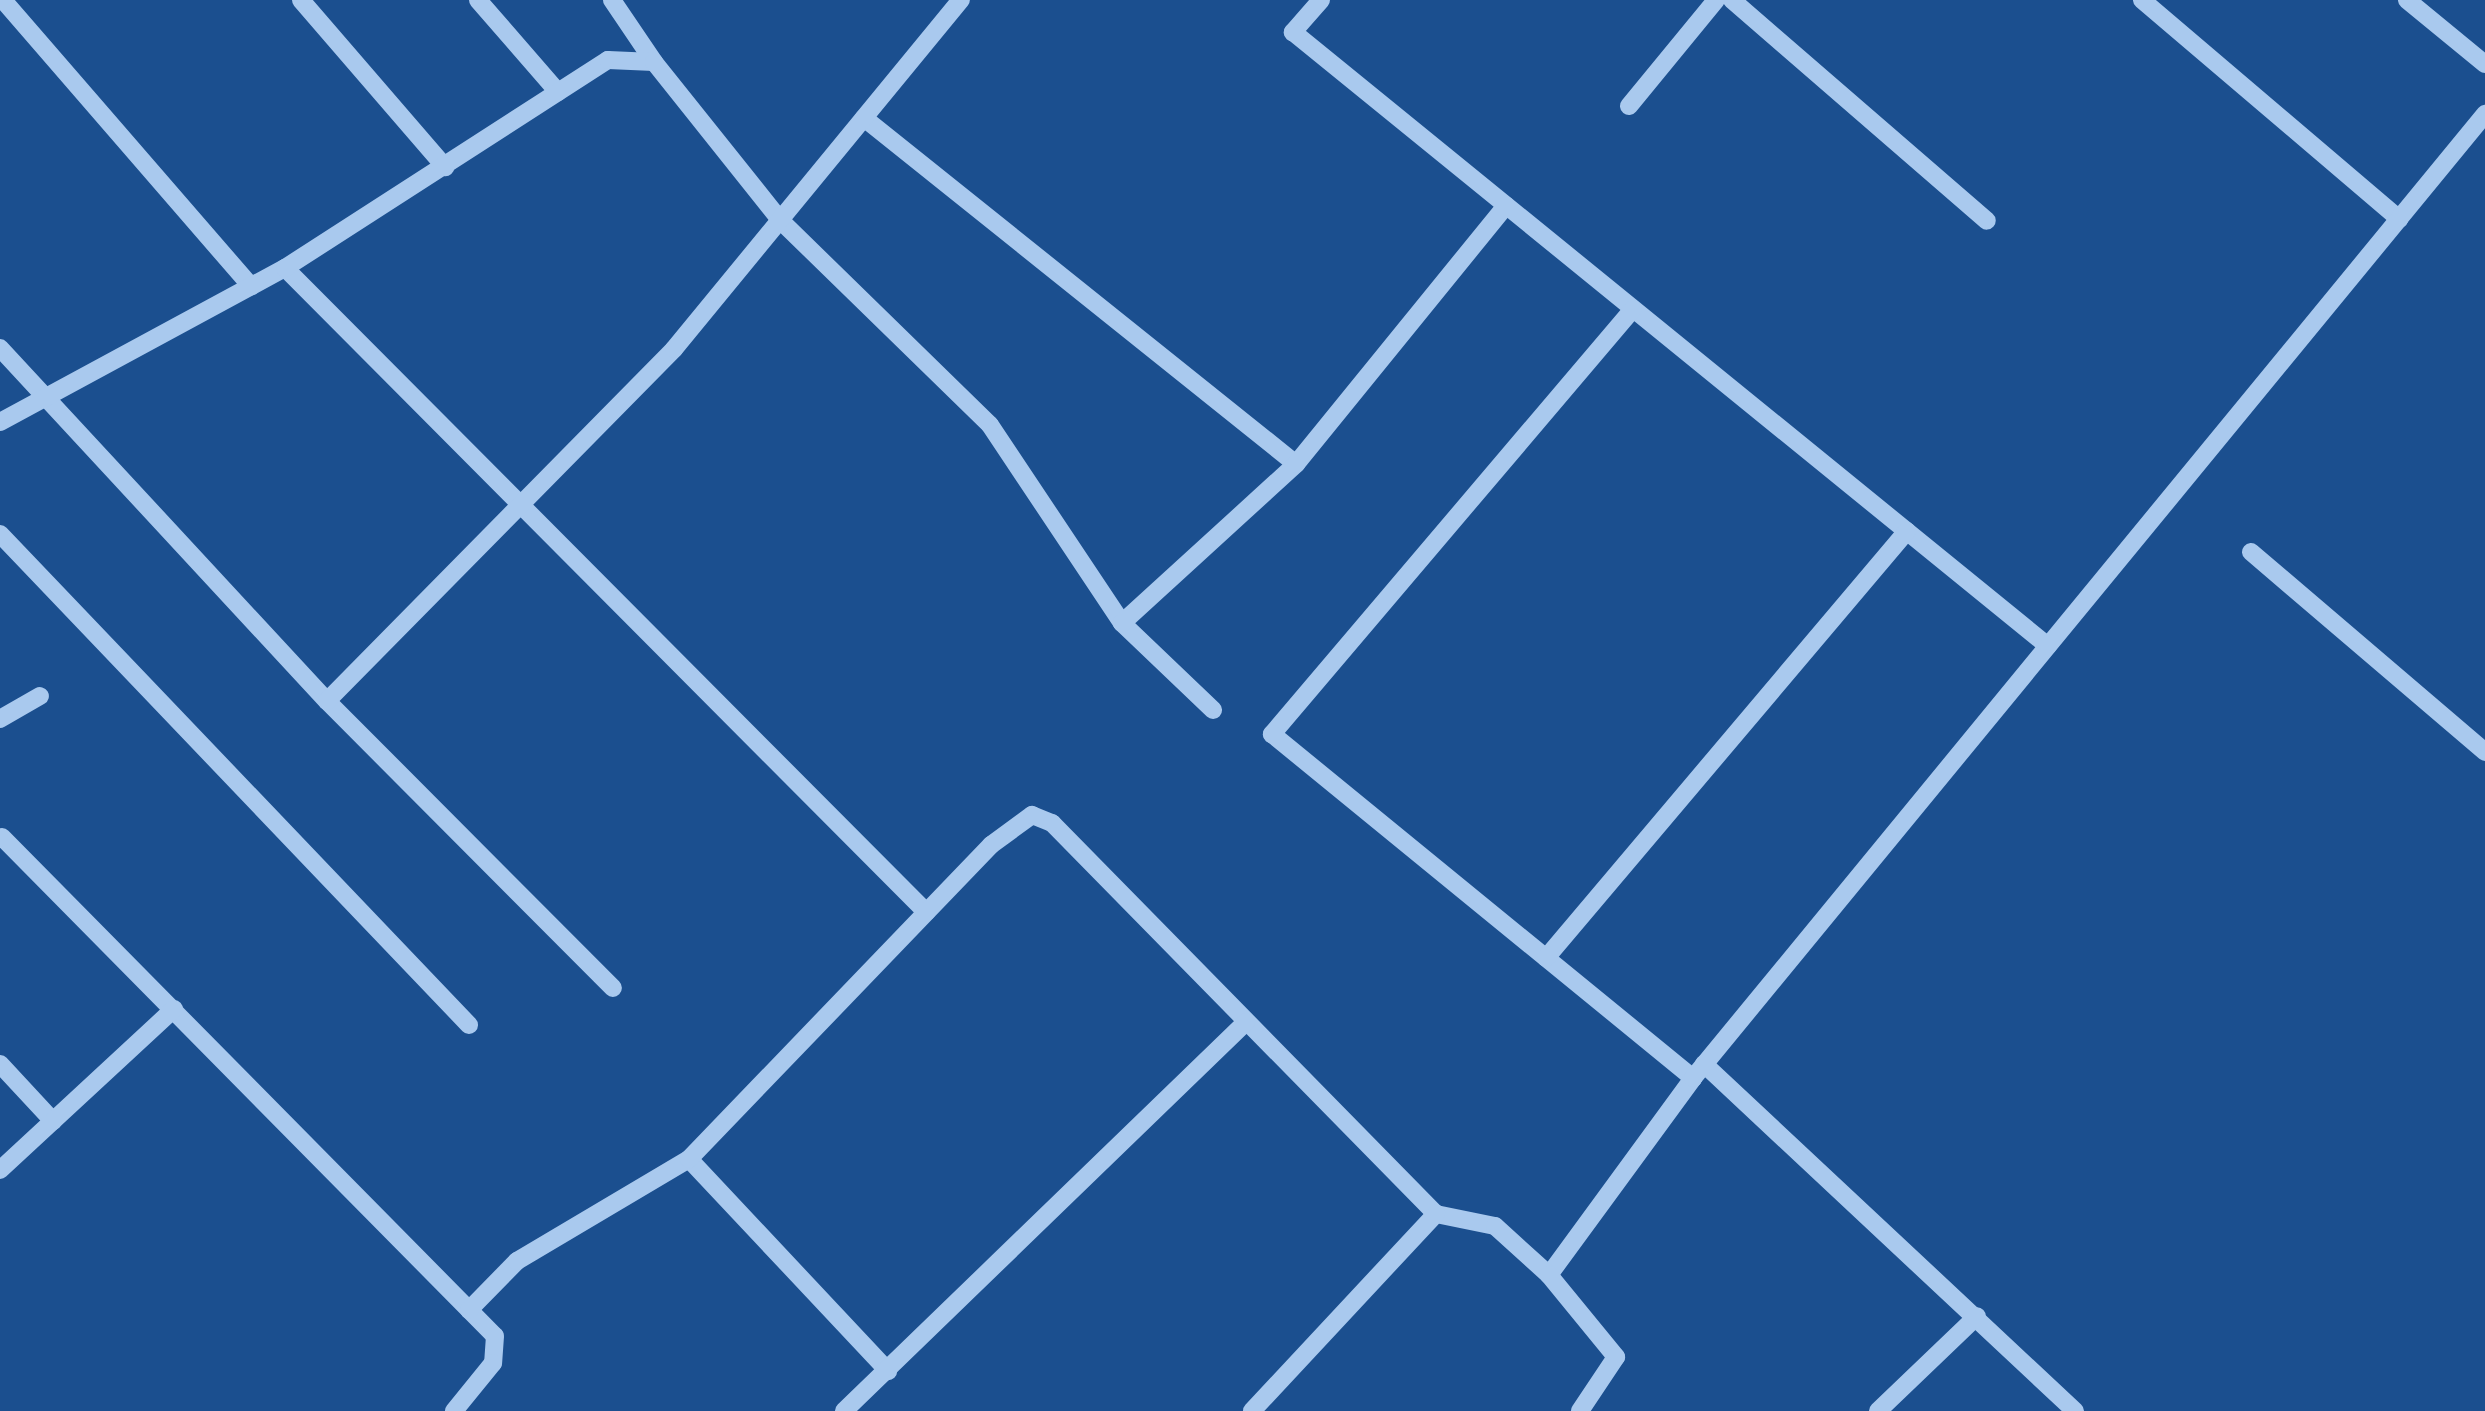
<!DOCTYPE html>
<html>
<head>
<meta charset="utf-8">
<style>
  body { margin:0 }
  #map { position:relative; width:2485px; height:1411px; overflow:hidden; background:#1b4f8f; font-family:Ubuntu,sans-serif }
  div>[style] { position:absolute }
  .minor>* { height:18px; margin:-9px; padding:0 9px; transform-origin:9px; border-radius:9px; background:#a9c9ee }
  span { translate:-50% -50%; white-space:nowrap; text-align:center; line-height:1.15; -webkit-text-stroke:8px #1b4f8f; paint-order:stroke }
</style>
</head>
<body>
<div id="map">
  <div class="minor">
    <div style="left:3px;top:0;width:379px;rotate:49.1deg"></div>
    <div style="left:301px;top:0;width:221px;rotate:49.2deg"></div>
    <div style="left:478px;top:0;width:122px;rotate:49deg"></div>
    <div style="left:612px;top:0;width:75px;rotate:55.9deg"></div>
    <div style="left:1321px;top:0;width:43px;rotate:131.2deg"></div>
    <div style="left:1293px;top:32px;width:973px;rotate:39.12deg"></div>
    <div style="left:1732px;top:0;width:337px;rotate:40.9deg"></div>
    <div style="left:2142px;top:0;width:338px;rotate:40.4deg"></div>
    <div style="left:2407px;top:0;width:101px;rotate:39.4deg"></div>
    <div style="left:1629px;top:106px;width:137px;rotate:-50.6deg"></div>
    <div style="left:864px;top:118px;width:553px;rotate:38.69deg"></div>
    <div style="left:285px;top:268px;width:909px;rotate:45.13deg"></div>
    <div style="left:1633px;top:309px;width:558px;rotate:130.34deg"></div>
    <div style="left:1272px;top:734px;width:544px;rotate:39.25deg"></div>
    <div style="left:0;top:348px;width:481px;rotate:47.2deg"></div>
    <div style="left:327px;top:701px;width:405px;rotate:45.1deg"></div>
    <div style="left:0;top:422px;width:324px;rotate:-28.4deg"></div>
    <div style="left:285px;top:268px;width:384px;rotate:-32.8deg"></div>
    <div style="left:608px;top:60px;width:46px;rotate:2.5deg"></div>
    <div style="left:654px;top:62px;width:202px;rotate:51.4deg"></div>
    <div style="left:780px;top:220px;width:293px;rotate:44.3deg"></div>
    <div style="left:990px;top:425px;width:238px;rotate:56.3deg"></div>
    <div style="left:1122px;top:623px;width:126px;rotate:43.7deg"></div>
    <div style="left:0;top:534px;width:679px;rotate:46.31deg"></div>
    <div style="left:2251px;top:552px;width:308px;rotate:40.5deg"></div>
    <div style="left:1122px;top:623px;width:236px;rotate:-42.4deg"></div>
    <div style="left:1296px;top:464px;width:333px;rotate:-50.9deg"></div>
    <div style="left:327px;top:701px;width:494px;rotate:-45.4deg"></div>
    <div style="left:674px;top:349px;width:452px;rotate:-50.6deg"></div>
    <div style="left:0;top:719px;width:46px;rotate:-29.9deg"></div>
    <div style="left:2px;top:837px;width:701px;rotate:45.35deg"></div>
    <div style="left:495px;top:1336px;width:27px;rotate:94deg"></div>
    <div style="left:493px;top:1363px;width:62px;rotate:129.1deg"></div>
    <div style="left:1546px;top:958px;width:559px;rotate:-49.79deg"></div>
    <div style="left:0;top:1064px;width:78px;rotate:47.1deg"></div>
    <div style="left:1704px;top:1064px;width:508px;rotate:43.09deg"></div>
    <div style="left:689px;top:1159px;width:291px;rotate:46.8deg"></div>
    <div style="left:0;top:1170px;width:237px;rotate:-42.8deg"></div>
    <div style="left:1549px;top:1275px;width:244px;rotate:-53.8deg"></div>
    <div style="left:1693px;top:1078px;width:1248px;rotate:-50.59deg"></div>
    <div style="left:469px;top:1310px;width:69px;rotate:-45.6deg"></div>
    <div style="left:517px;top:1261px;width:200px;rotate:-30.7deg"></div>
    <div style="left:689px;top:1159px;width:436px;rotate:-46.1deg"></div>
    <div style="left:991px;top:845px;width:51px;rotate:-36.2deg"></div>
    <div style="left:1032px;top:815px;width:22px;rotate:22deg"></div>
    <div style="left:1052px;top:823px;width:548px;rotate:45.52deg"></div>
    <div style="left:1436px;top:1214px;width:60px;rotate:11.5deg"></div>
    <div style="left:1495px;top:1226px;width:73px;rotate:42.2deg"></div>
    <div style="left:1549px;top:1275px;width:106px;rotate:50.7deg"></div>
    <div style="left:1616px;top:1357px;width:65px;rotate:123.7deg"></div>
    <div style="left:844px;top:1411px;width:559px;rotate:-44.06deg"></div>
    <div style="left:1252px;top:1411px;width:270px;rotate:-47deg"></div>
    <div style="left:1878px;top:1411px;width:137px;rotate:-43.8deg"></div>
  </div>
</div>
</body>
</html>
